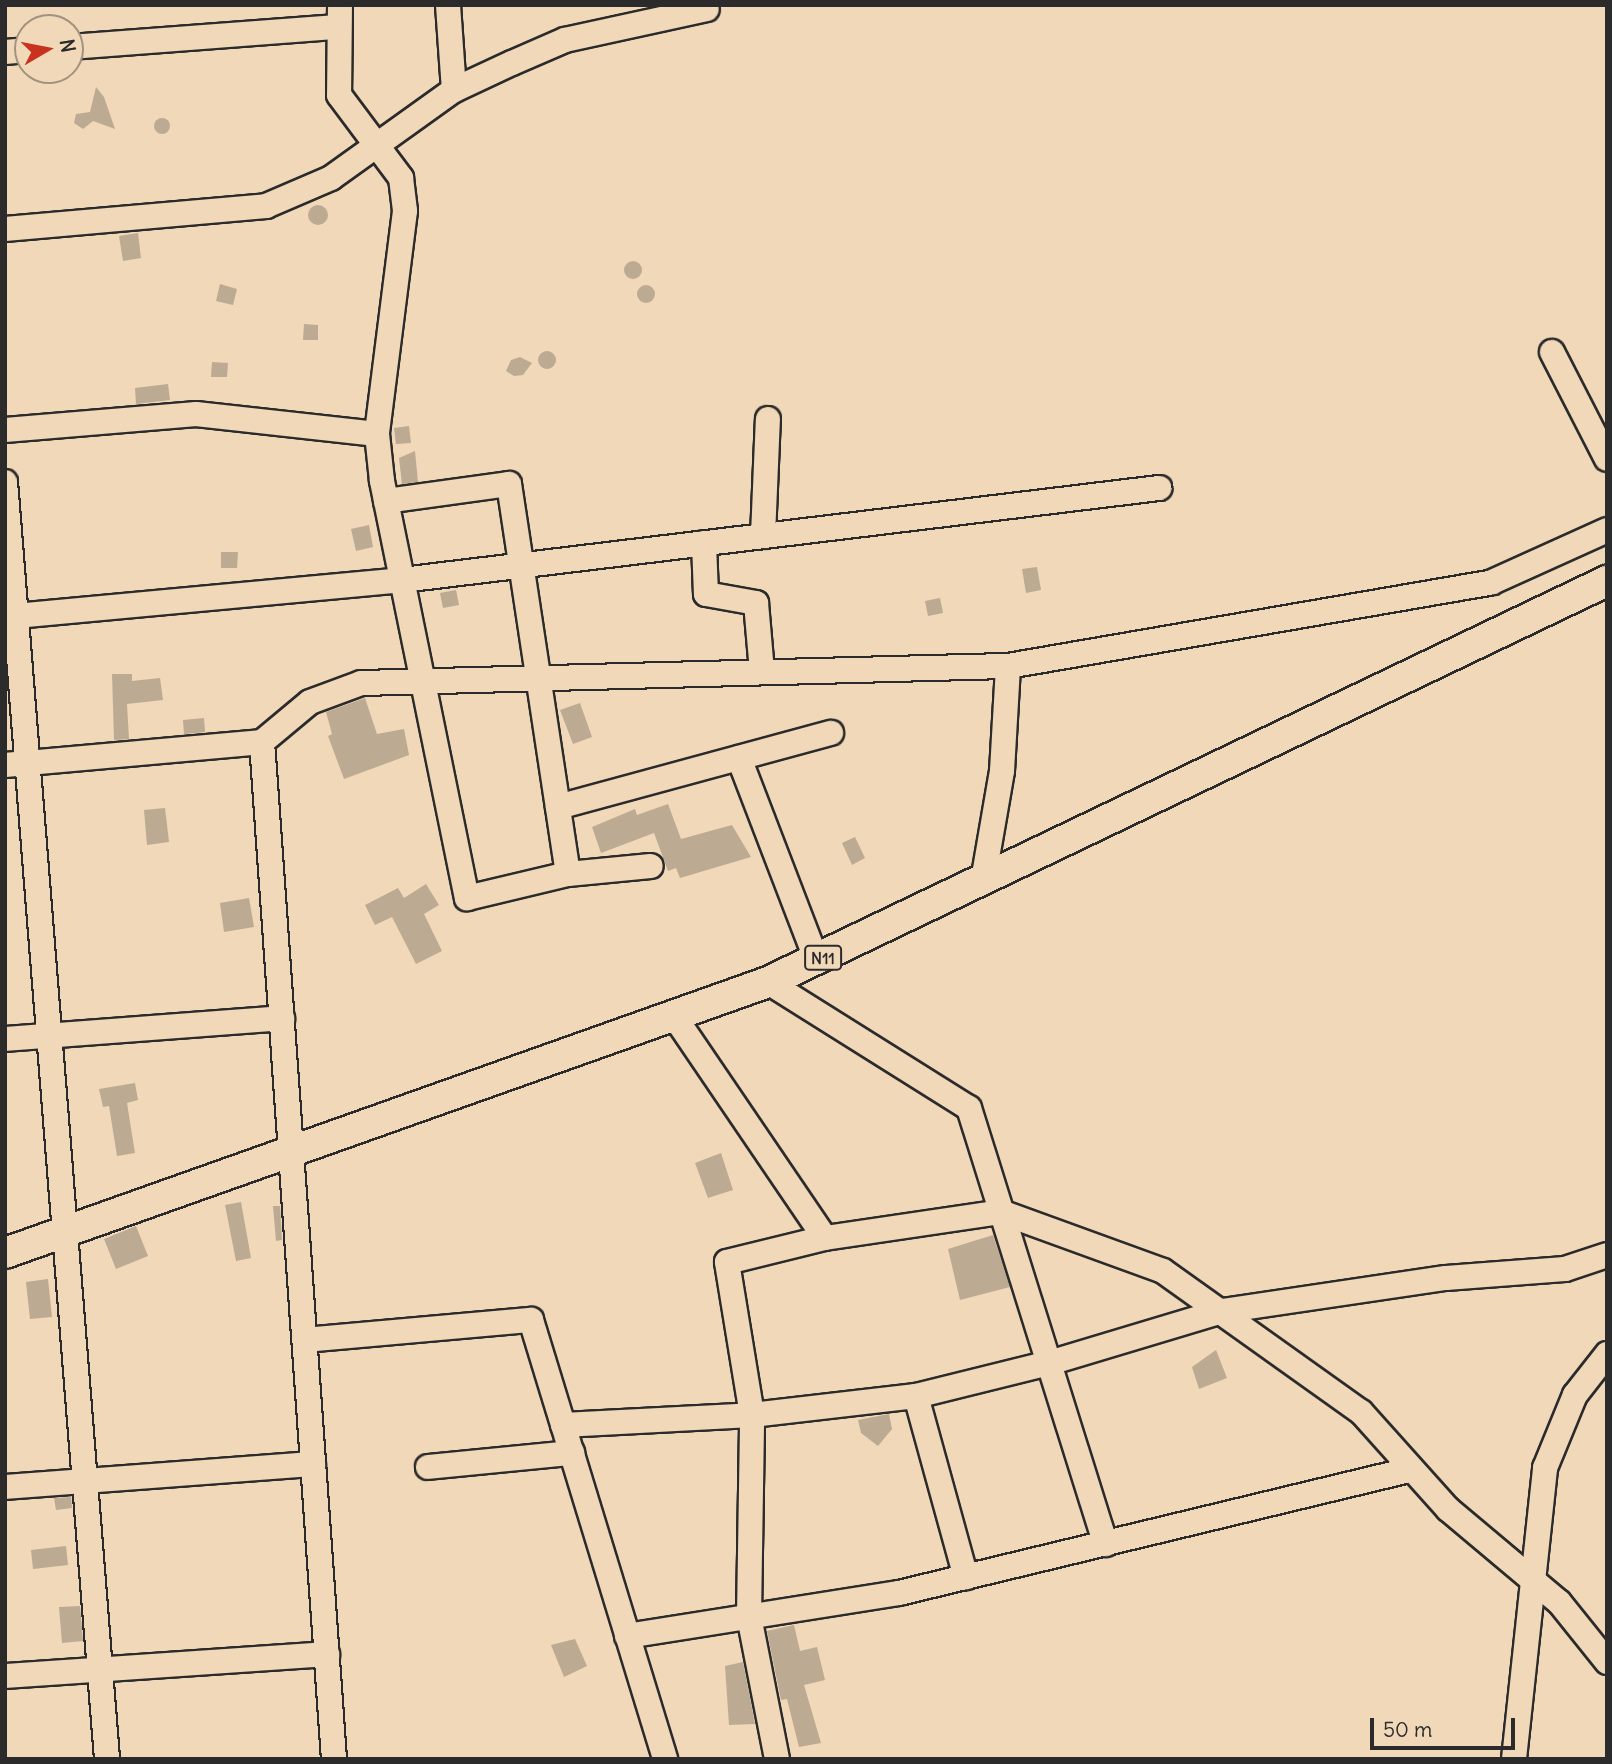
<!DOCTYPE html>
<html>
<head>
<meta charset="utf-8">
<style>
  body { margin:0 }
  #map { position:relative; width:1612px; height:1764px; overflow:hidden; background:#f0d8b8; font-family:Delius,sans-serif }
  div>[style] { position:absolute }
  .building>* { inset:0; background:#bdaa93 }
  .round { border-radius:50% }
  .roads { filter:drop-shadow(2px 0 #2b2b2b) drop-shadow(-2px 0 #2b2b2b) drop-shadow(0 2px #2b2b2b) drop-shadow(0 -2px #2b2b2b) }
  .minor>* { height:24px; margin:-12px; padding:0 12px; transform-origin:12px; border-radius:12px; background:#f0d8b8 }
  .major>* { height:30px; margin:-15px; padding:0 15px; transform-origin:15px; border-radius:15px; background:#f0d8b8 }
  span { translate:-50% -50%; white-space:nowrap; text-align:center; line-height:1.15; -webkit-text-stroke:6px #f0d8b8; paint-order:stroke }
  .shield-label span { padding:2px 5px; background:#f0d8b8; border:2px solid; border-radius:5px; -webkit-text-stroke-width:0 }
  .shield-label { font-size:16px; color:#2b2b2b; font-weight:700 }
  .frame { position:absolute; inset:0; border:7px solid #2b2b2b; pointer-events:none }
  .north { position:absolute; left:14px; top:14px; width:70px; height:70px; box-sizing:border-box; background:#f0d8b8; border:2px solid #a19380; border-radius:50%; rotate:80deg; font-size:19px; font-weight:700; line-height:28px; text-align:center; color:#2b2b2b }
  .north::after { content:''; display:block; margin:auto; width:24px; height:32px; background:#c8321e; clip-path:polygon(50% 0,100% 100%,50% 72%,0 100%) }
  .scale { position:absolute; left:1370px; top:1718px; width:145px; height:32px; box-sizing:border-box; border:4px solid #2b2b2b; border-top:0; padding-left:9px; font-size:21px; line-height:24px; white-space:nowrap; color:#2b2b2b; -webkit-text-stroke:5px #f0d8b8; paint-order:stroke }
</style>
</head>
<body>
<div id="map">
  <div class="building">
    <div style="clip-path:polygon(96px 87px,104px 97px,115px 129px,93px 121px,83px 129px,74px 123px,76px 114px,90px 112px)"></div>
    <div class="round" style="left:154px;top:118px;width:16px;height:16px"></div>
    <div class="round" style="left:308px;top:205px;width:20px;height:20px"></div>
    <div style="clip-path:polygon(138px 233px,141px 258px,123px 261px,119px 236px)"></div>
    <div class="round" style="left:624px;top:261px;width:18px;height:18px"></div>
    <div style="clip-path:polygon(220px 284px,237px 289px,233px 305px,216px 301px)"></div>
    <div class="round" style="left:637px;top:285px;width:18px;height:18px"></div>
    <div style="clip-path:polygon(304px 324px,318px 325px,318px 340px,303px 340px)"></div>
    <div class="round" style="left:538px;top:351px;width:18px;height:18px"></div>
    <div style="clip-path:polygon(520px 357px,532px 363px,523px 375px,514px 376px,506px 371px,511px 360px)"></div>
    <div style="clip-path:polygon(212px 362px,228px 363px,227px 377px,211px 377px)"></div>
    <div style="clip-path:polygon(168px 384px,170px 400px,136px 404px,135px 388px)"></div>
    <div style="clip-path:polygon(409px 426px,411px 443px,396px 444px,394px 428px)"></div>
    <div style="clip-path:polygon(415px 451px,418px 482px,402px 484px,399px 458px)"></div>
    <div style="clip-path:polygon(369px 525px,373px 547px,356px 551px,351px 529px)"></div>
    <div style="clip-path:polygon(221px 552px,238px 552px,237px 568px,221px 568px)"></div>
    <div style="clip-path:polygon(1037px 567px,1041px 590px,1026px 593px,1022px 569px)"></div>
    <div style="clip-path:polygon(456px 590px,459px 605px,443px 608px,440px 593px)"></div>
    <div style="clip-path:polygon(940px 598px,943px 613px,928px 616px,925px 601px)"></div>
    <div style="clip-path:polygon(112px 674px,132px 674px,132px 681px,160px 678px,163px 700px,127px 704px,129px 739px,114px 740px)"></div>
    <div style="clip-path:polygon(365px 698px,377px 734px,404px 729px,409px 755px,344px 779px,328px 736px,332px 734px,326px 712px)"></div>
    <div style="clip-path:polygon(580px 703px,592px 737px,573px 744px,560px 710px)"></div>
    <div style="clip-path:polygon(204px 718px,205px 732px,184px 734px,183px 720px)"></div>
    <div style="clip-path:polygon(668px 804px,681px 839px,732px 825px,751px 857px,680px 878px,676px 868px,668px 871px,654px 833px,601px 853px,592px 827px,635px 809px,637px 815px)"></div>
    <div style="clip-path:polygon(165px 808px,169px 842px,147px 845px,144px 810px)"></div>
    <div style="clip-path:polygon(855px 837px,865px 858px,852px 865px,842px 843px)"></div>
    <div style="clip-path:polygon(426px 884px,439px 905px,424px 914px,442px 951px,416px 964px,392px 917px,375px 925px,365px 905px,398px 888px,404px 898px)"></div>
    <div style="clip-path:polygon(249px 898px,254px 927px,224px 932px,220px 903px)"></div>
    <div style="clip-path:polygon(135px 1083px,138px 1100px,127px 1103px,135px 1153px,117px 1156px,109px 1106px,103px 1107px,99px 1089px)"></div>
    <div style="clip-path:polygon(721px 1153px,733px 1190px,708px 1198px,695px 1163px)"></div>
    <div style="clip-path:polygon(241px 1202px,251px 1258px,236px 1261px,225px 1205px)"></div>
    <div style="clip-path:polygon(273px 1206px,280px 1206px,282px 1240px,276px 1241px)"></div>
    <div style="clip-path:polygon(136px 1226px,148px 1256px,116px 1269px,104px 1239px)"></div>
    <div style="clip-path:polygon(993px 1235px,1010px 1287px,960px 1300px,948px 1249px)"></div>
    <div style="clip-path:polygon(48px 1279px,52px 1317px,30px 1319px,26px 1282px)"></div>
    <div style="clip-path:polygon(1216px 1350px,1227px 1378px,1199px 1389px,1192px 1367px)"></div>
    <div style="clip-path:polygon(889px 1414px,892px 1429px,878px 1446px,861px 1433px,858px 1420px)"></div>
    <div style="clip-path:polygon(71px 1497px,72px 1508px,56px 1510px,54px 1498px)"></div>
    <div style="clip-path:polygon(66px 1546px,68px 1565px,33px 1569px,31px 1550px)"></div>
    <div style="clip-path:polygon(80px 1606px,83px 1641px,62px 1643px,59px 1607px)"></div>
    <div style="clip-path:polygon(794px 1625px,800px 1651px,817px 1647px,825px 1680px,804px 1685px,821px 1743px,799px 1747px,787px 1699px,781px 1700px,767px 1631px)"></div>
    <div style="clip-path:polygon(575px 1639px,587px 1666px,564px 1677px,551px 1645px)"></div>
    <div style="clip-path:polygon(743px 1662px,755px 1724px,729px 1725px,725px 1666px)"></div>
  </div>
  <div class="roads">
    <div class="minor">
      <div style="left:340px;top:5px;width:90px;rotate:90.6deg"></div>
      <div style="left:339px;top:95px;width:104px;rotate:53.2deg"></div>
      <div style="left:401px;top:178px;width:33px;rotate:83deg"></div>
      <div style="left:405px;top:211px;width:225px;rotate:97.2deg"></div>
      <div style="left:377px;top:434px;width:47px;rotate:83.9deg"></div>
      <div style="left:382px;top:481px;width:426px;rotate:78.5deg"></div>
      <div style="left:467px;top:898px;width:104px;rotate:-13.4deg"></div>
      <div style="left:568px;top:874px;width:83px;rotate:-5.5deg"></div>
      <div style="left:448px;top:5px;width:85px;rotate:86deg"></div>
      <div style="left:70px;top:47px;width:268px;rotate:-4.3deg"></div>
      <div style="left:5px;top:52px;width:23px;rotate:-5deg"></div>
      <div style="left:5px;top:229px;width:262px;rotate:-5deg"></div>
      <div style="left:266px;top:206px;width:71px;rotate:-23.3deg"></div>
      <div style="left:331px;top:178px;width:151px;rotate:-35.6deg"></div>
      <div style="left:454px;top:90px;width:64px;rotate:-25deg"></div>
      <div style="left:512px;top:63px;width:58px;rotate:-23.5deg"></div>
      <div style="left:565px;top:40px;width:145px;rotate:-12.3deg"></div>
      <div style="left:1552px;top:352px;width:120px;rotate:62.8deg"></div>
      <div style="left:5px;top:430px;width:192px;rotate:-4.8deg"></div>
      <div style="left:196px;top:414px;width:182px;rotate:6.3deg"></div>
      <div style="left:5px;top:482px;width:1281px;rotate:85.43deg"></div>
      <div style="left:386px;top:501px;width:124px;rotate:-7.9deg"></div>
      <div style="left:509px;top:484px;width:394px;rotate:81.4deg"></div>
      <div style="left:763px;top:536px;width:117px;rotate:-87.6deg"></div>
      <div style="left:704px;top:543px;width:51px;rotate:87.8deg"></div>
      <div style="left:706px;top:594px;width:51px;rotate:10.2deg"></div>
      <div style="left:756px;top:603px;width:68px;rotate:85deg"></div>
      <div style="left:5px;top:617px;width:399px;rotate:-5.3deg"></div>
      <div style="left:402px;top:580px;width:763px;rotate:-6.93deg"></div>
      <div style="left:262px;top:742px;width:1020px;rotate:85.95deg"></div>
      <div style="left:739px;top:758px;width:217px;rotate:69deg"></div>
      <div style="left:5px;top:765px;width:258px;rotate:-5.1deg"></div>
      <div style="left:262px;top:742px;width:62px;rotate:-39.8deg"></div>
      <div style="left:310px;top:702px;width:54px;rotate:-20.4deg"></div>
      <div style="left:361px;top:683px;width:647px;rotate:-1.51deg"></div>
      <div style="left:1008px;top:666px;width:491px;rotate:-9.8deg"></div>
      <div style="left:1492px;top:582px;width:126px;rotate:-24.3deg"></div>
      <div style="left:558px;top:807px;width:283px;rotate:-15.2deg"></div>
      <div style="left:983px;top:881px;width:112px;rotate:-80.2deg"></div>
      <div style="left:1002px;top:771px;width:105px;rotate:-86.7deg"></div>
      <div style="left:768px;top:982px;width:237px;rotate:32.1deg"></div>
      <div style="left:969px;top:1108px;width:457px;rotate:72.6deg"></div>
      <div style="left:674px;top:1016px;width:268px;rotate:55.8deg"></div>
      <div style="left:5px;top:1039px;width:278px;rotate:-4.3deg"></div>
      <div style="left:305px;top:1340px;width:227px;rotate:-5.1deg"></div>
      <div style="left:531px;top:1320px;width:459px;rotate:73deg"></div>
      <div style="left:916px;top:1396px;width:188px;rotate:74.6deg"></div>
      <div style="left:563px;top:1425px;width:189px;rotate:-3deg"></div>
      <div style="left:752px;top:1415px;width:165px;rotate:-6.6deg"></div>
      <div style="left:916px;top:1396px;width:137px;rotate:-13.9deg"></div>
      <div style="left:1049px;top:1363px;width:181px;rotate:-16.7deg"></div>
      <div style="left:1222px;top:1311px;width:226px;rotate:-8.4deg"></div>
      <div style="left:1446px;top:1278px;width:119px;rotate:-4.3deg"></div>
      <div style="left:1565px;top:1269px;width:44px;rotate:-18.4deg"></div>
      <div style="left:428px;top:1467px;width:145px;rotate:-5.6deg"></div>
      <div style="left:5px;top:1487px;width:309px;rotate:-4.3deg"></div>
      <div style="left:627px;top:1636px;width:275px;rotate:-9deg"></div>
      <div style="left:899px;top:1593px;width:525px;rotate:-13.56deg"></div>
      <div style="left:5px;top:1676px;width:323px;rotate:-3.9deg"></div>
      <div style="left:777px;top:1759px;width:146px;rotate:-101.1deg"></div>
      <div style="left:749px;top:1616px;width:201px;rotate:-89.1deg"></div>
      <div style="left:752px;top:1415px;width:155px;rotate:-99.3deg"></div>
      <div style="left:727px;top:1262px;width:101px;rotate:-13.8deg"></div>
      <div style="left:825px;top:1238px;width:178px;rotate:-8.4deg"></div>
      <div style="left:1001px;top:1212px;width:172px;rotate:20deg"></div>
      <div style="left:1163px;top:1271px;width:243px;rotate:35.5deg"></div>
      <div style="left:1361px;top:1412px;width:130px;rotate:48.1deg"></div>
      <div style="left:1448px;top:1509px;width:145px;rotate:40deg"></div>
      <div style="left:1559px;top:1602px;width:77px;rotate:51.3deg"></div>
      <div style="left:1514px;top:1759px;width:293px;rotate:-83.9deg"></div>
      <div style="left:1545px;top:1468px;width:79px;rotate:-67.7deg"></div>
      <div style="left:1575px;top:1395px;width:52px;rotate:-52deg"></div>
    </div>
    <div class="major">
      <div style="left:5px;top:1253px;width:810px;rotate:-19.55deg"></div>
      <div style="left:768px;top:982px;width:930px;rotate:-25.55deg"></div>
    </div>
  </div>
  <div class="shield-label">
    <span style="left:823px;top:958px">N11</span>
  </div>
  <div class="frame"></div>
  <div class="north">N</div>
  <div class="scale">50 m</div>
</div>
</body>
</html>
